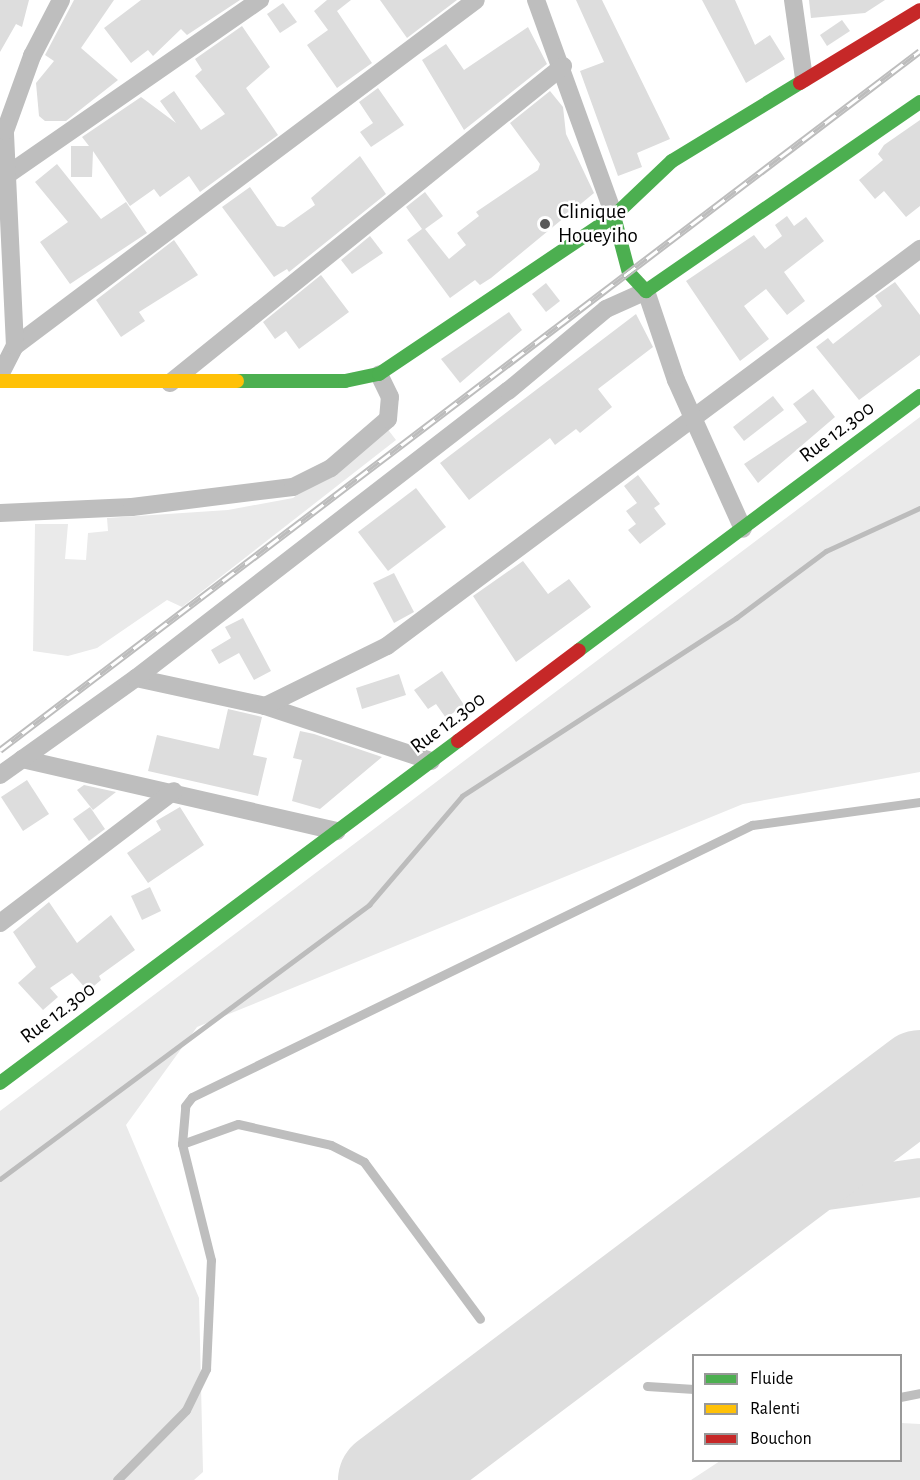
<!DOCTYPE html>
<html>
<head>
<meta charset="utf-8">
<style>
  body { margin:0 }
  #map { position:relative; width:920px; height:1480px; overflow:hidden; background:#fff; font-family:"Alegreya Sans",sans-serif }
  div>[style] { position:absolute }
  .green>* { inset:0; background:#eaeaea }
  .stream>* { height:4.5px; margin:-2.25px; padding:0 2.25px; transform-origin:2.25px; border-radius:2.25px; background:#bcbcbc }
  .taxiway>* { height:39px; margin:-19.5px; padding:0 19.5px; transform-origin:19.5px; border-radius:19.5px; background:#dedede }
  .runway>* { height:99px; margin:-49.5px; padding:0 49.5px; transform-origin:49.5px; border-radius:49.5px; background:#dedede }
  .building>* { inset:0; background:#ddd }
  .lane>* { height:9px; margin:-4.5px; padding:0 4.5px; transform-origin:4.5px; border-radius:4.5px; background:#bebebe }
  .street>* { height:18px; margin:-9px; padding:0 9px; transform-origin:9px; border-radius:9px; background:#bebebe }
  .fast>* { height:14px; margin:-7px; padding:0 7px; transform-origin:7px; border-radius:7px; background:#4caf50 }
  .slow>* { height:14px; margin:-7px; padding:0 7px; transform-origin:7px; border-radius:7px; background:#ffc107 }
  .jam>* { height:14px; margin:-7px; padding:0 7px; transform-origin:7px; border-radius:7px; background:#c62828 }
  .rail>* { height:7px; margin-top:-3.5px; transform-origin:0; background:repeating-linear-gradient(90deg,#fff 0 14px,#bdbdbd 0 28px); box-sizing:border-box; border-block:2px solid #bdbdbd }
  .dots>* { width:16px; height:16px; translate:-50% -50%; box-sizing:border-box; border:3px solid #fff; border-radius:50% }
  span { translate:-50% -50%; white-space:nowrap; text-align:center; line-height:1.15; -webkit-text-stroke:5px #fff; paint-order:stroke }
  .poi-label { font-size:21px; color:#000 }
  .left { translate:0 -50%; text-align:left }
  .street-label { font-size:21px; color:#000 }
  .legend { position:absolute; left:692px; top:1354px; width:210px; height:108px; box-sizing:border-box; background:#fff; border:2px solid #999; margin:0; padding:8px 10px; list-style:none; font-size:18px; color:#000 }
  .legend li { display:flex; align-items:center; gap:12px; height:30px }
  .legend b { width:30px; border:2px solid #999 }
</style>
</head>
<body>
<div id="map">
  <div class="green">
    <div style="clip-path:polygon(920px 417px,920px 772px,743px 804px,197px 1027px,126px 1125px,199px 1298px,203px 1472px,194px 1480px,0 1480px,0 1111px)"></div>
    <div style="clip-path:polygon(386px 427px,396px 440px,182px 607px,167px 600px,97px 648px,68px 656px,33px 651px,35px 524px,68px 524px,65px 559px,86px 560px,88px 533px,108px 531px,107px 518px,228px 510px,293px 498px)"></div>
    <div style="clip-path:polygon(901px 1423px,920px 1424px,920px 1480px,691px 1480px,720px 1461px,900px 1460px)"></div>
  </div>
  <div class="stream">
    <div style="left:0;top:1179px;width:460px;rotate:-36.6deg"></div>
    <div style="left:369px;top:905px;width:143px;rotate:-49.5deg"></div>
    <div style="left:462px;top:796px;width:327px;rotate:-33deg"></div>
    <div style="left:736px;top:618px;width:112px;rotate:-36.7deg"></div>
    <div style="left:826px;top:551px;width:103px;rotate:-24.6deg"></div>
  </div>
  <div class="taxiway">
    <div style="left:908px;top:1088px;width:22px;rotate:-56deg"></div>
    <div style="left:748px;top:1208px;width:45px;rotate:-16.8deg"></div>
    <div style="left:791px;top:1195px;width:130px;rotate:-7.9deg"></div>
  </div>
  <div class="runway">
    <div style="left:387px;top:1480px;width:667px;rotate:-36.96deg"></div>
  </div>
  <div class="building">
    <div style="clip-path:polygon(0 0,29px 0,22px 27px,16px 24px,0 52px)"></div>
    <div style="clip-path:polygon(74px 0,114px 0,81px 48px,118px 80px,66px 121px,45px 121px,39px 116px,36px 83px,54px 61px,45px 55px)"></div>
    <div style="clip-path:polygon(141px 0,240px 0,187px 35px,181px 29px,153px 56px,148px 50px,131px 63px,104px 28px)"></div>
    <div style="clip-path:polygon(327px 0,351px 0,337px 11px,372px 63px,337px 88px,307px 45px,328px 30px,314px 11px)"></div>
    <div style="clip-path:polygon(380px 0,457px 0,407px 38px)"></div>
    <div style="clip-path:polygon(576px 0,602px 0,670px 139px,637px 153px,642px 167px,618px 176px,580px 71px,604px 62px)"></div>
    <div style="clip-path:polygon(702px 0,735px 0,755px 45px,770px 35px,785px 59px,746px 83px)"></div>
    <div style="clip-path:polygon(809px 0,885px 0,865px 13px,811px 18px)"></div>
    <div style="clip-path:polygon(283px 3px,297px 22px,280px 33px,267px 14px)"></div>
    <div style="clip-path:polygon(842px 20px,850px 31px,827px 46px,820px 35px)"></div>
    <div style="clip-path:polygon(242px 26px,270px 67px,246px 88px,278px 135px,200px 192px,189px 176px,160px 197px,154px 189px,130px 206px,93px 151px,92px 177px,71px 177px,71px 146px,89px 146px,82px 137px,141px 97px,176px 123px,160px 101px,174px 91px,201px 130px,225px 114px,195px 76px,202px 70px,195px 59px)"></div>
    <div style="clip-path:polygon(528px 27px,547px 64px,464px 130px,422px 60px,446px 44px,464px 70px)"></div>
    <div style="clip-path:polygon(378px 88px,404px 125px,371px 147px,360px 132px,373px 123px,359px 102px)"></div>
    <div style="clip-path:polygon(550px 91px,563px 107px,566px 134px,594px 193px,491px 278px,480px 285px,475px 280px,450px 298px,407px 240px,422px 229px,406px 207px,425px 192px,443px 216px,425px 229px,449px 259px,466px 245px,457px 233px,479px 216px,476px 212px,538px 170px,540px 164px,510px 123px)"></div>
    <div style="clip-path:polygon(920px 120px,920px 206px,906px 217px,884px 191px,875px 199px,859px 180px,883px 160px,878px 154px,884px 145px)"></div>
    <div style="clip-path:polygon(360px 156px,386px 194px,289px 272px,287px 269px,274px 277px,222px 207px,250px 187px,277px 226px,284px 227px,315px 205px,311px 198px)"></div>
    <div style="clip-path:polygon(57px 164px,101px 219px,126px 202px,147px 233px,70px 284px,40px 242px,68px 222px,35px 182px)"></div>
    <div style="clip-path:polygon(787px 216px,794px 226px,806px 217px,824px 241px,784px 272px,805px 301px,787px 315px,766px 289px,744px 306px,769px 339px,740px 361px,686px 281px,754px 235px,765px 249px,782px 236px,775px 225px)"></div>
    <div style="clip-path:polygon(370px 236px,383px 253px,352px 274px,341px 260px)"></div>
    <div style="clip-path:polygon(174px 240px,198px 275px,139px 312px,145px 321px,121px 337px,96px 300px)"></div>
    <div style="clip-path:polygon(321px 275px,349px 312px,299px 349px,286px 331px,275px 339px,263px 322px)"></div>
    <div style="clip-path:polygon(895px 282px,920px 315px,920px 355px,859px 400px,816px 347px,828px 338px,833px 344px,882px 306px,875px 296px)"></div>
    <div style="clip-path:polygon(546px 283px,560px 301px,546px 312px,532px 294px)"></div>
    <div style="clip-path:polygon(509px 312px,522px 330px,460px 383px,441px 359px)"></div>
    <div style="clip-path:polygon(636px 314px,653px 347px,598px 389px,612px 407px,580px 433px,576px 429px,555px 445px,550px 438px,469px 500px,440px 463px)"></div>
    <div style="clip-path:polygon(813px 389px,835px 417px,758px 483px,744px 464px,807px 422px,793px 404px)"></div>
    <div style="clip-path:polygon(773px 396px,784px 410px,744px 441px,733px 427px)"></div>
    <div style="clip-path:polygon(638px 475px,660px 504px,654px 508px,666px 524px,640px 544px,628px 530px,636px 524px,626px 511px,637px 503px,624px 486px)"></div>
    <div style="clip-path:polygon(416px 488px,446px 527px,388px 571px,358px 532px)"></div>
    <div style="clip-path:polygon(523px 561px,548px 594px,569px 579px,591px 607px,516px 662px,473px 596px)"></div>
    <div style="clip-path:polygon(394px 573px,414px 612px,394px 623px,373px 583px)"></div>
    <div style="clip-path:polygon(243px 618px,271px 671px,254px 680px,239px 653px,219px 664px,211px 650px,231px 638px,225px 627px)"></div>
    <div style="clip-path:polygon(442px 671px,464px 705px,446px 718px,436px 704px,428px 709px,414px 690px)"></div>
    <div style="clip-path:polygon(399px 674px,406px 695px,362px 709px,356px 688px)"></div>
    <div style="clip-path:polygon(228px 709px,262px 717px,253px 755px,267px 758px,258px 796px,148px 771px,157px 735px,219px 749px)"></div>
    <div style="clip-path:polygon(300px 731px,314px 734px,382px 757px,320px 809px,292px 801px,302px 760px,293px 758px)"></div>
    <div style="clip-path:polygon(27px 780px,49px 814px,23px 831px,1px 797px)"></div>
    <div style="clip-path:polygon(84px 785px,116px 792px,93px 810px,77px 790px)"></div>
    <div style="clip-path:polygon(90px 807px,105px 829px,89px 841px,73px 819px)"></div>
    <div style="clip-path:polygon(180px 807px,204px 845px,148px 883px,127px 853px,161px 830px,156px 821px)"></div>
    <div style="clip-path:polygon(150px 887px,161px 911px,142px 920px,131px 896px)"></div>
    <div style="clip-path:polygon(49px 902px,77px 943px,111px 915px,135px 950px,99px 976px,101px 980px,88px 991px,72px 973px,50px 988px,58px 997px,43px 1010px,18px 983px,36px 967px,13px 932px)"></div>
  </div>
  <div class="lane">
    <div style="left:182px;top:1144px;width:59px;rotate:-19.7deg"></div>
    <div style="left:238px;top:1124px;width:95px;rotate:12.7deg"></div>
    <div style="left:331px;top:1145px;width:37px;rotate:27deg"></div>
    <div style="left:364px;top:1162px;width:195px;rotate:53.5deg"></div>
    <div style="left:647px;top:1386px;width:47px;rotate:3.7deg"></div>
    <div style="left:900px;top:1397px;width:20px;rotate:-11deg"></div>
    <div style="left:117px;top:1480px;width:98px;rotate:-45.4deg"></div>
    <div style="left:186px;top:1410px;width:46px;rotate:-64deg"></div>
    <div style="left:206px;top:1369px;width:109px;rotate:-87.4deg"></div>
    <div style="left:211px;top:1260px;width:120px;rotate:-104deg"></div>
    <div style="left:182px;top:1144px;width:38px;rotate:-85deg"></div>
    <div style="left:185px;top:1106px;width:11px;rotate:-52deg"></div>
    <div style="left:192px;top:1097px;width:623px;rotate:-25.91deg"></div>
    <div style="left:752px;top:825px;width:170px;rotate:-7.8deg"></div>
  </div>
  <div class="street">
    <div style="left:536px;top:0;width:230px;rotate:70.1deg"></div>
    <div style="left:793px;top:0;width:79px;rotate:82deg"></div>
    <div style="left:7px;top:175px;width:308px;rotate:-34.7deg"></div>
    <div style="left:15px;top:346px;width:576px;rotate:-36.89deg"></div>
    <div style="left:0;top:375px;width:33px;rotate:-63deg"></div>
    <div style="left:15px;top:346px;width:215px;rotate:-92.7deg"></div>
    <div style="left:5px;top:131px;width:80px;rotate:-70.2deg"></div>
    <div style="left:32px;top:56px;width:63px;rotate:-62.6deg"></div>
    <div style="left:170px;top:383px;width:505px;rotate:-38.89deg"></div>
    <div style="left:0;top:513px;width:132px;rotate:-2.6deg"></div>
    <div style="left:132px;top:507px;width:162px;rotate:-7.1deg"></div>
    <div style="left:293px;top:487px;width:42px;rotate:-26.6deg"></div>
    <div style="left:331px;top:468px;width:75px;rotate:-40.7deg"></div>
    <div style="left:388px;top:419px;width:22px;rotate:-85deg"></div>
    <div style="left:390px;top:397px;width:25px;rotate:-116deg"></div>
    <div style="left:136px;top:678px;width:132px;rotate:12.2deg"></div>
    <div style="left:265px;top:706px;width:175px;rotate:18.3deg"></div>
    <div style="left:265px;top:706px;width:136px;rotate:-26.2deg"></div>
    <div style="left:387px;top:646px;width:665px;rotate:-36.68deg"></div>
    <div style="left:22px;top:759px;width:323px;rotate:12.9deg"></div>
    <div style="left:0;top:775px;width:167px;rotate:-35.5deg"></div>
    <div style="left:136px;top:678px;width:470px;rotate:-37.7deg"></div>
    <div style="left:508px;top:391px;width:128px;rotate:-39.9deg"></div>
    <div style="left:606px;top:309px;width:44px;rotate:-24.2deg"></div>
    <div style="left:646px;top:291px;width:94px;rotate:71.4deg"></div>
    <div style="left:676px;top:380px;width:163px;rotate:65.8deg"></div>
    <div style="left:0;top:923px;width:218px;rotate:-37.2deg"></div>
  </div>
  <div class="fast">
    <div style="left:614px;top:216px;width:59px;rotate:75.3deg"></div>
    <div style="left:629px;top:273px;width:25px;rotate:47deg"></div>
    <div style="left:646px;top:291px;width:333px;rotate:-34.6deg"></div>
    <div style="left:237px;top:381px;width:108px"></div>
    <div style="left:345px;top:381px;width:35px;rotate:-12deg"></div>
    <div style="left:379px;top:374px;width:283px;rotate:-33.9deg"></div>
    <div style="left:614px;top:216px;width:80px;rotate:-43.5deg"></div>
    <div style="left:672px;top:161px;width:150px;rotate:-31.4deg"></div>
    <div style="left:579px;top:650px;width:425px;rotate:-36.7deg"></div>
    <div style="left:0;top:1083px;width:572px;rotate:-36.75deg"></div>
  </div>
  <div class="slow">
    <div style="left:0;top:381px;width:237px"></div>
  </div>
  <div class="jam">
    <div style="left:800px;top:83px;width:140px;rotate:-31.3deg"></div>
    <div style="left:458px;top:741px;width:151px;rotate:-36.9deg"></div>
  </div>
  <div class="rail">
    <div style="left:0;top:750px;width:1155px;rotate:-37.23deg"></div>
  </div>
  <div class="dots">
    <div style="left:545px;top:224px;background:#595959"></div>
  </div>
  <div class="poi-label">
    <span class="left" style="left:558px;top:224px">Clinique<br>Houeyiho</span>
  </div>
  <div class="street-label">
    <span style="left:837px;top:432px;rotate:-37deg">Rue 12.300</span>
    <span style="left:448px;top:723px;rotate:-37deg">Rue 12.300</span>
    <span style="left:58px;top:1013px;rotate:-37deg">Rue 12.300</span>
  </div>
  <ul class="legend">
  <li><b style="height:8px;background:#4caf50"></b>Fluide</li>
  <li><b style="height:8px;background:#ffc107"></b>Ralenti</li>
  <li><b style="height:8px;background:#c62828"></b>Bouchon</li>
  </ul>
</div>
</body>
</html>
